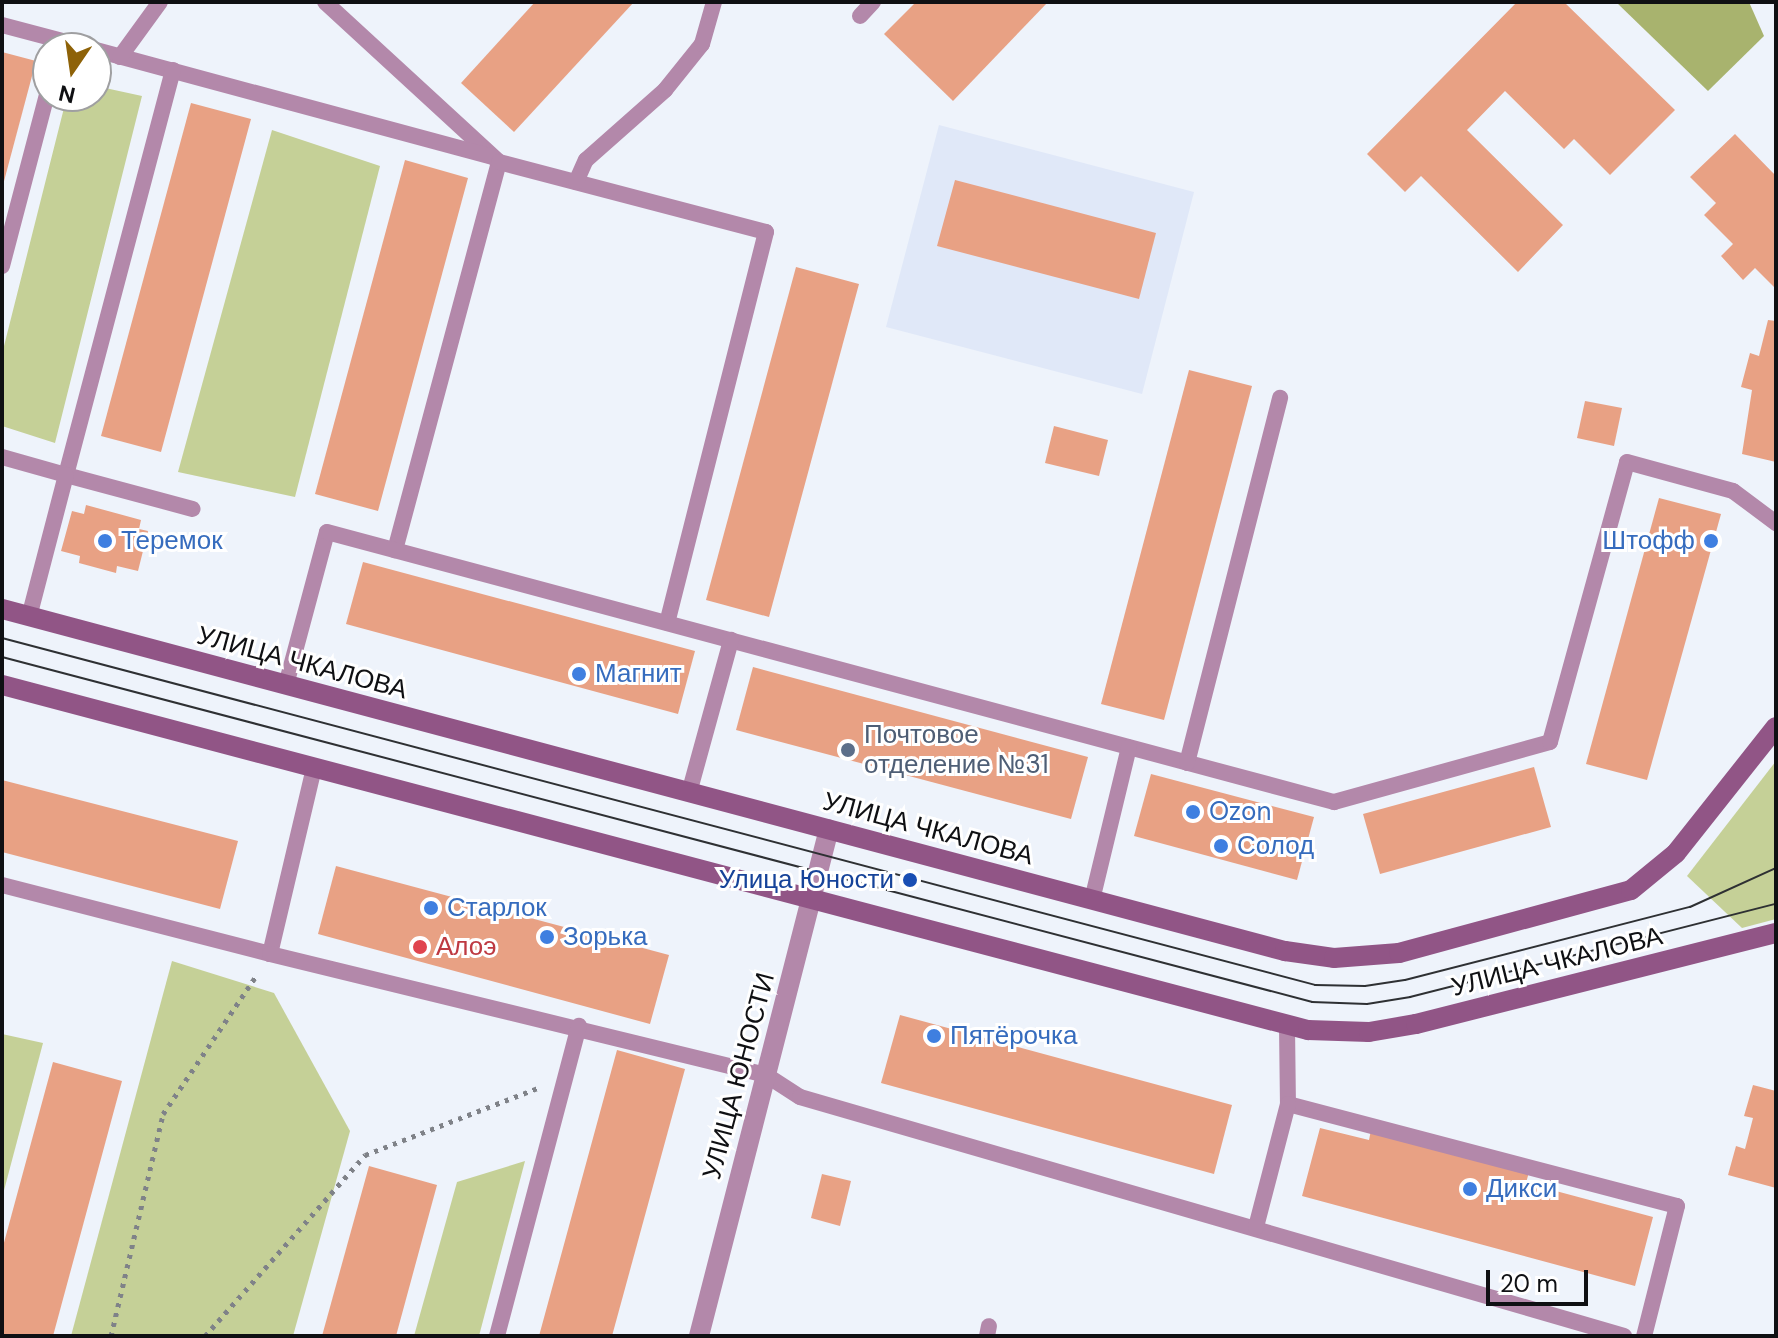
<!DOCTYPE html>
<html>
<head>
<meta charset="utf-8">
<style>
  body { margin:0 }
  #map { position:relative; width:1778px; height:1338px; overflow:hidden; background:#eef3fb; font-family:"DM Sans",sans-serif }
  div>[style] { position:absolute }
  .built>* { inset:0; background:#e0e8f8 }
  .green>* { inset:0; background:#c5d097 }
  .forest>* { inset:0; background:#a8b36e }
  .building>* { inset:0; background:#e8a184 }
  .path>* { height:5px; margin-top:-2.5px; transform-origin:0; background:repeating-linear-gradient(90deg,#7f8288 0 4px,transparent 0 10px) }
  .lane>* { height:16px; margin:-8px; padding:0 8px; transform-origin:8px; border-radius:8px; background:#b388aa }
  .street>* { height:20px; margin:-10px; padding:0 10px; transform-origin:10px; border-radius:10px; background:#b388aa }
  .secondary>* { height:20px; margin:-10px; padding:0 10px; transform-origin:10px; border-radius:10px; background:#915586 }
  .tram>* { height:2px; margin:-1px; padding:0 1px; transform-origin:1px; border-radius:1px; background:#2e3033 }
  .dots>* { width:22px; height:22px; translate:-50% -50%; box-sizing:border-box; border:4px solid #fff; border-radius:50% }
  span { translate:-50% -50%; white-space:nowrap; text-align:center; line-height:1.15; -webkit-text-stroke:6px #fff; paint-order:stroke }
  .shop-label { font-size:26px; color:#366cbe }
  .left { translate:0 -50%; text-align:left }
  .right { translate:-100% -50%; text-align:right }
  .street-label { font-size:26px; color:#0f1013 }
  .service-label { font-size:26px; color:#4e5e75 }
  .transit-label { font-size:26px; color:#164399 }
  .health-label { font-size:26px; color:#be3a42 }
  .frame { position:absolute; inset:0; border:4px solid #0f1013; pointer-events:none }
  .north { position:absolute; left:32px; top:32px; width:80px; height:80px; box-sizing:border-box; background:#fff; border:2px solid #9f9fa1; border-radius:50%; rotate:193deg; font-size:22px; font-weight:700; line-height:32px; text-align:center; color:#0f1013 }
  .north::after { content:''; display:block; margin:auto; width:28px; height:36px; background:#8e6208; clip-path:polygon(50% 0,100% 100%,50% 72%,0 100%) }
  .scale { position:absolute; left:1486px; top:1270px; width:102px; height:36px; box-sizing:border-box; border:4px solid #0f1013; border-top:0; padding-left:10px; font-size:24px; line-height:28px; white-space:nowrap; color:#0f1013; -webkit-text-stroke:6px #fff; paint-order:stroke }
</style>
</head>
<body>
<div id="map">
  <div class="built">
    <div style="clip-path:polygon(939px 125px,1194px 192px,1142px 394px,886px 327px)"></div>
  </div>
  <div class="green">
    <div style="clip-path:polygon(96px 86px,142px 96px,55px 443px,2px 426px,2px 354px,67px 96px,96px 96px)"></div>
    <div style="clip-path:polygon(272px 130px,380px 166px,295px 497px,178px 472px)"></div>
    <div style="clip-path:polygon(1776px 761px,1776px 919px,1742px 928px,1687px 876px)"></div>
    <div style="clip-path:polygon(172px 961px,274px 993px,350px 1131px,293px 1336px,71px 1336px)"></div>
    <div style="clip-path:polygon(2px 1034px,43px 1043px,2px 1198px)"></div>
    <div style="clip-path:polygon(525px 1161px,479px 1336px,414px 1336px,457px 1182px)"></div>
  </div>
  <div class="forest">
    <div style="clip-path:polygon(1616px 2px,1749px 2px,1764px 36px,1708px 91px)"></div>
  </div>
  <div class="building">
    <div style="clip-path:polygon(535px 2px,634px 2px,514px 132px,461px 83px)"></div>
    <div style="clip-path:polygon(916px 2px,1048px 2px,953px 101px,884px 34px)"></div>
    <div style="clip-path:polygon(1517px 2px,1564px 2px,1675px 110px,1610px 175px,1574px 139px,1564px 149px,1505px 91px,1467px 130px,1563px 225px,1518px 272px,1421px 176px,1405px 192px,1367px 154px)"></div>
    <div style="clip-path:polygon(2px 52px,36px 61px,3px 185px,2px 185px)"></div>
    <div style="clip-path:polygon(191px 103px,251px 119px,161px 452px,101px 436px)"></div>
    <div style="clip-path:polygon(1735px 134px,1776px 176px,1776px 289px,1755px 268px,1743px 280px,1721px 256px,1733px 244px,1704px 215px,1716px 203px,1690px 177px)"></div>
    <div style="clip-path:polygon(405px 160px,468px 178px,378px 511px,315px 494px)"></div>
    <div style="clip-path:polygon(955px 180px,1156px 233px,1139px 299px,937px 246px)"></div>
    <div style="clip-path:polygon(796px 267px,859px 284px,769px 617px,706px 600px)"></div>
    <div style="clip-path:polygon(1768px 320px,1776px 321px,1776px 462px,1742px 454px,1752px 390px,1741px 387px,1750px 353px,1759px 356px)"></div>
    <div style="clip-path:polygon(1189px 370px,1252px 386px,1164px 720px,1101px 704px)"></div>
    <div style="clip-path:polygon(1585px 401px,1622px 408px,1614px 446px,1577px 438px)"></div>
    <div style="clip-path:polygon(1054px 426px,1108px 440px,1099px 476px,1045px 463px)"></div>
    <div style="clip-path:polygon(1659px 498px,1721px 514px,1647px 780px,1586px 764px)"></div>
    <div style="clip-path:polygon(86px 505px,141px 520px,139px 529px,148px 531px,138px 571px,117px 566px,116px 573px,79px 563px,80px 556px,61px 551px,72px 511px,84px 514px)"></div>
    <div style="clip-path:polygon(363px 562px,695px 651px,678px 714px,346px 624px)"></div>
    <div style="clip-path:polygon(753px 667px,1088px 757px,1071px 819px,736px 730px)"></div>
    <div style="clip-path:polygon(1534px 767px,1551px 827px,1380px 874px,1363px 814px)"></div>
    <div style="clip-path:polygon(1151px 774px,1314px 817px,1297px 880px,1134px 836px)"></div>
    <div style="clip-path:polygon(2px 780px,238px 841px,220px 909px,2px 852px)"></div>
    <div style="clip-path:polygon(336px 866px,669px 955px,650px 1024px,318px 934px)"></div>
    <div style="clip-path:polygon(900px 1015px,1232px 1105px,1214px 1174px,881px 1083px)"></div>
    <div style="clip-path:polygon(617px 1050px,685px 1069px,612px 1336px,539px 1336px)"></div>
    <div style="clip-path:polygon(53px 1062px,122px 1081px,53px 1336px,2px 1336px,2px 1250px)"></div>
    <div style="clip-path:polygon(1753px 1085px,1776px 1091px,1776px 1188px,1728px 1175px,1736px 1146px,1745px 1149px,1753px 1118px,1744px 1116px)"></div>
    <div style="clip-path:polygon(1320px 1128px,1369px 1140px,1371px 1130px,1529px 1172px,1526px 1183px,1653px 1217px,1635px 1286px,1302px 1196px)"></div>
    <div style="clip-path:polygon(369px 1166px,437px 1185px,396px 1336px,322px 1336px)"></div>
    <div style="clip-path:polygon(822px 1174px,851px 1181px,840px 1226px,811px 1218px)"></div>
  </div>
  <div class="path">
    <div style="left:111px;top:1336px;width:228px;rotate:-76.8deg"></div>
    <div style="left:163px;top:1114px;width:166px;rotate:-56deg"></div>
    <div style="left:205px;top:1336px;width:242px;rotate:-48.5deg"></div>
    <div style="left:365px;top:1155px;width:186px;rotate:-21.2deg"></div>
  </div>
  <div class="lane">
    <div style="left:325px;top:2px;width:236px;rotate:42.6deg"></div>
    <div style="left:499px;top:162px;width:402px;rotate:105deg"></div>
    <div style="left:860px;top:16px;width:19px;rotate:-47deg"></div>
    <div style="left:2px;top:25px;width:90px;rotate:14.8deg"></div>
    <div style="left:96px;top:50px;width:410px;rotate:15.1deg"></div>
    <div style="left:120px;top:57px;width:68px;rotate:-54deg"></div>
    <div style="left:173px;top:70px;width:419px;rotate:104.8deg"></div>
    <div style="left:66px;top:475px;width:131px;rotate:15deg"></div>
    <div style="left:499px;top:162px;width:276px;rotate:14.7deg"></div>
    <div style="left:766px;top:232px;width:403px;rotate:104.2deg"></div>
    <div style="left:576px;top:182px;width:24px;rotate:-66deg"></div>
    <div style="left:586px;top:160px;width:106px;rotate:-41.5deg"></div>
    <div style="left:665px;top:90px;width:59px;rotate:-51.2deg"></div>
    <div style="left:702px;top:44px;width:44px;rotate:-74.1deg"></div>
    <div style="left:2px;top:266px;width:181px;rotate:-75.3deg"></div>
    <div style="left:2px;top:457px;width:66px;rotate:15.7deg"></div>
    <div style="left:66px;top:475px;width:147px;rotate:104.6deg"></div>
    <div style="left:286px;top:685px;width:158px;rotate:-75deg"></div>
    <div style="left:327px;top:532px;width:1043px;rotate:15.01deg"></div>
    <div style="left:1334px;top:802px;width:224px;rotate:-15.5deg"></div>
    <div style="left:1550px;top:742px;width:290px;rotate:-74.6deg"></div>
    <div style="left:1627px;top:462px;width:110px;rotate:15.3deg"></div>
    <div style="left:1733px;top:491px;width:54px;rotate:36.7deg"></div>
    <div style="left:1187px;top:763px;width:377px;rotate:-75.7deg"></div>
    <div style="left:689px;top:793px;width:159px;rotate:-74.6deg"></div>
    <div style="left:2px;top:885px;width:277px;rotate:14.4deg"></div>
    <div style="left:270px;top:954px;width:191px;rotate:-76.7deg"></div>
    <div style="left:1092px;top:900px;width:157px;rotate:-76.4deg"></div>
    <div style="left:270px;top:954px;width:511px;rotate:13.71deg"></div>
    <div style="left:766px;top:1075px;width:40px;rotate:32.9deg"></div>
    <div style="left:800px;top:1097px;width:858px;rotate:16.17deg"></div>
    <div style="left:1287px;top:1026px;width:78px;rotate:89.3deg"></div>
    <div style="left:1288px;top:1104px;width:402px;rotate:14.7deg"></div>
    <div style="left:1677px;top:1206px;width:134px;rotate:104.2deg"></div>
    <div style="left:1256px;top:1227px;width:127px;rotate:-75.4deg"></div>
    <div style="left:497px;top:1336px;width:321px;rotate:-75.2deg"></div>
    <div style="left:987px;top:1336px;width:10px;rotate:-79deg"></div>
  </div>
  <div class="street">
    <div style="left:699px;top:1336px;width:523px;rotate:-75.62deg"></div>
  </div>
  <div class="secondary">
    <div style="left:2px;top:609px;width:1328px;rotate:14.93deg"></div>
    <div style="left:1285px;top:951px;width:49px;rotate:8.1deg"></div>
    <div style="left:1334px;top:958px;width:65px;rotate:-4.4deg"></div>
    <div style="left:1399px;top:953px;width:240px;rotate:-15.2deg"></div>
    <div style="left:1631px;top:890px;width:58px;rotate:-39.4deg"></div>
    <div style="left:1676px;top:853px;width:161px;rotate:-51.6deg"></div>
    <div style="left:2px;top:685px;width:1351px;rotate:14.8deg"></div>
    <div style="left:1308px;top:1030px;width:61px;rotate:1.9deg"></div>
    <div style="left:1369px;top:1032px;width:48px;rotate:-9.7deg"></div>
    <div style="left:1416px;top:1024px;width:371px;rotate:-14.2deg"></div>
  </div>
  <div class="tram">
    <div style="left:2px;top:638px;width:1358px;rotate:14.8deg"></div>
    <div style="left:1315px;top:985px;width:50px;rotate:1.1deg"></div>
    <div style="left:1365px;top:986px;width:40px;rotate:-8.5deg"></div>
    <div style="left:1405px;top:980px;width:294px;rotate:-14.4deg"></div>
    <div style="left:1690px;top:907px;width:94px;rotate:-24.4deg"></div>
    <div style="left:2px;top:657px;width:1355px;rotate:14.75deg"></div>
    <div style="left:1312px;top:1002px;width:55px;rotate:2.1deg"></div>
    <div style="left:1367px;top:1004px;width:44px;rotate:-9.2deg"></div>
    <div style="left:1410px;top:997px;width:378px;rotate:-14.3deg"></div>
  </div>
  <div class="dots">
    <div style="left:105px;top:541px;background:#3f7fe0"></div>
    <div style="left:1711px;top:541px;background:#3f7fe0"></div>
    <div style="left:579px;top:674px;background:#3f7fe0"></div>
    <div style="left:848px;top:750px;background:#5c6f8a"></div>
    <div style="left:1193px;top:812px;background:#3f7fe0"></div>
    <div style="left:1221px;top:846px;background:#3f7fe0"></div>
    <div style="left:910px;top:880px;background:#1a4fb4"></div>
    <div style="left:431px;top:908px;background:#3f7fe0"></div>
    <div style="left:547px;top:937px;background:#3f7fe0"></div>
    <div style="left:420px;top:947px;background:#e0444e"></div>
    <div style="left:934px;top:1036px;background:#3f7fe0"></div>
    <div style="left:1470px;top:1189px;background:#3f7fe0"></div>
  </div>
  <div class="shop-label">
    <span class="left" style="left:121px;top:541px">Теремок</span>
    <span class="right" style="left:1695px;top:541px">Штофф</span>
    <span class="left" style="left:595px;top:674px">Магнит</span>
    <span class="left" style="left:1209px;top:812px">Ozon</span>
    <span class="left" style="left:1237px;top:846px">Солод</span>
    <span class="left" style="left:447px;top:908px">Старлок</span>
    <span class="left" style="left:563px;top:937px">Зорька</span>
    <span class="left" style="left:950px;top:1036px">Пятёрочка</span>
    <span class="left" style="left:1486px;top:1189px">Дикси</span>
  </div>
  <div class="street-label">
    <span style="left:302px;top:663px;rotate:15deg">УЛИЦА ЧКАЛОВА</span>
    <span style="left:928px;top:829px;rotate:15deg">УЛИЦА ЧКАЛОВА</span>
    <span style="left:1557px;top:962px;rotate:-14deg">УЛИЦА ЧКАЛОВА</span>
    <span style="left:739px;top:1076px;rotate:-75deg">УЛИЦА ЮНОСТИ</span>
  </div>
  <div class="service-label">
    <span class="left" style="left:864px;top:750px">Почтовое<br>отделение №31</span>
  </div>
  <div class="transit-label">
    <span class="right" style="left:894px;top:880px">Улица Юности</span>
  </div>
  <div class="health-label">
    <span class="left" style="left:436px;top:947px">Алоэ</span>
  </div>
  <div class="frame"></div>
  <div class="north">N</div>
  <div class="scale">20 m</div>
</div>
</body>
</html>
